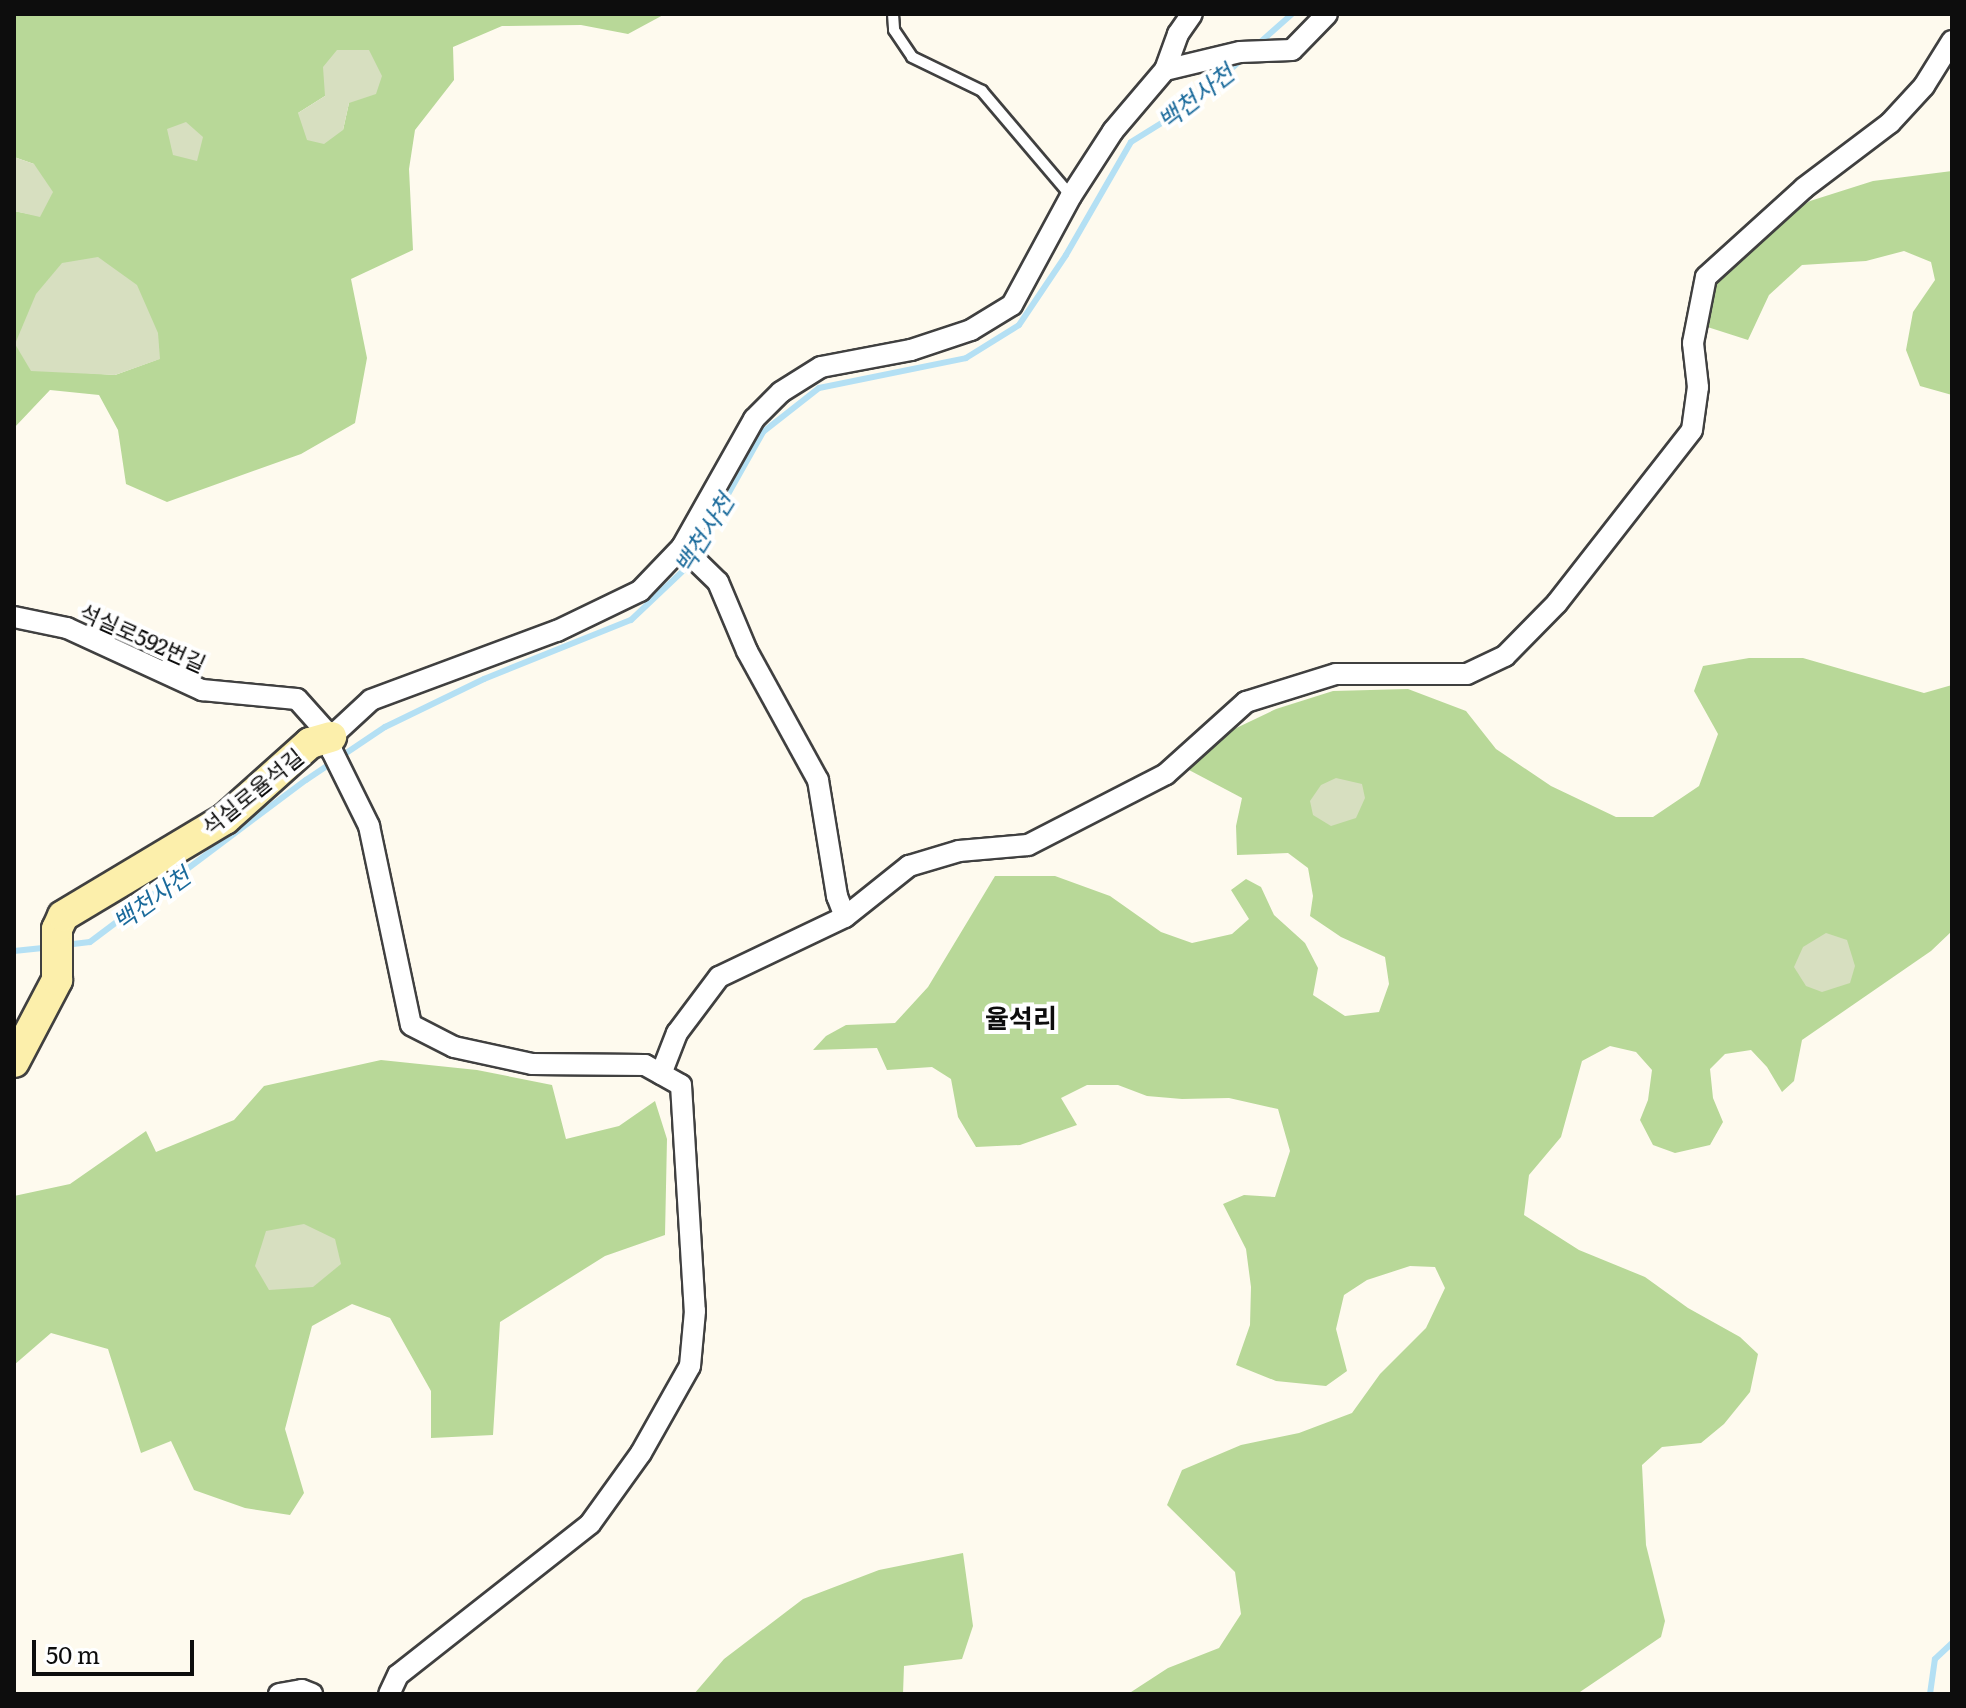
<!DOCTYPE html>
<html>
<head>
<meta charset="utf-8">
<style>
  body { margin:0 }
  #map { position:relative; width:1966px; height:1708px; overflow:hidden; background:#fefaee; font-family:Literata,"Noto Sans KR",serif }
  div>[style] { position:absolute }
  .forest>* { inset:0; background:#b8d898 }
  .cemetery>* { inset:0; background:#d7dfc0 }
  .stream>* { height:6px; margin:-3px; padding:0 3px; transform-origin:3px; border-radius:3px; background:#b4e0f4 }
  .roads { filter:drop-shadow(2px 0 #404040) drop-shadow(-2px 0 #404040) drop-shadow(0 2px #404040) drop-shadow(0 -2px #404040) }
  .lane>* { height:10px; margin:-5px; padding:0 5px; transform-origin:5px; border-radius:5px; background:#fff }
  .street>* { height:20px; margin:-10px; padding:0 10px; transform-origin:10px; border-radius:10px; background:#fff }
  .secondary>* { height:30px; margin:-15px; padding:0 15px; transform-origin:15px; border-radius:15px; background:#fcefab }
  span { translate:-50% -50%; white-space:nowrap; text-align:center; line-height:1.15; -webkit-text-stroke:8px #fff; paint-order:stroke }
  .street-label { font-size:22px; color:#0d0d0d }
  .water-label { font-size:24px; color:#1a6a9b; font-style:italic }
  .quarter-label { font-size:26px; color:#0d0d0d; font-weight:700 }
  .frame { position:absolute; inset:0; border:16px solid #0d0d0d; pointer-events:none }
  .scale { position:absolute; left:32px; top:1640px; width:162px; height:36px; box-sizing:border-box; border:4px solid #0d0d0d; border-top:0; padding-left:10px; font-size:24px; line-height:28px; white-space:nowrap; color:#0d0d0d; -webkit-text-stroke:6px #fff; paint-order:stroke }
</style>
</head>
<body>
<div id="map">
  <div class="forest">
    <div style="clip-path:polygon(evenodd,14px 14px,665px 14px,628px 34px,581px 25px,502px 26px,453px 47px,454px 80px,415px 130px,409px 169px,413px 250px,351px 279px,367px 358px,355px 423px,301px 454px,167px 502px,126px 484px,118px 430px,99px 395px,50px 390px,14px 428px,14px 211px,40px 216px,34px 164px,14px 157px,14px 14px,325px 96px,349px 103px,343px 130px,298px 113px,325px 96px,14px 14px,159px 359px,115px 375px,73px 372px,159px 359px)"></div>
    <div style="clip-path:polygon(1952px 171px,1952px 395px,1920px 386px,1906px 350px,1913px 312px,1935px 280px,1931px 262px,1904px 251px,1866px 261px,1802px 265px,1769px 295px,1748px 340px,1695px 323px,1707px 293px,1746px 241px,1810px 201px,1873px 181px)"></div>
    <div style="clip-path:polygon(1749px 658px,1803px 658px,1924px 693px,1952px 685px,1952px 931px,1931px 951px,1802px 1040px,1794px 1081px,1782px 1092px,1767px 1067px,1751px 1050px,1725px 1054px,1710px 1069px,1713px 1098px,1723px 1122px,1710px 1145px,1675px 1153px,1653px 1145px,1640px 1120px,1648px 1100px,1652px 1070px,1636px 1052px,1610px 1046px,1582px 1061px,1561px 1137px,1529px 1175px,1524px 1215px,1579px 1250px,1645px 1277px,1688px 1308px,1740px 1337px,1758px 1354px,1750px 1392px,1724px 1424px,1701px 1443px,1662px 1447px,1642px 1465px,1646px 1545px,1665px 1621px,1661px 1637px,1577px 1694px,1128px 1694px,1168px 1668px,1219px 1648px,1241px 1614px,1235px 1572px,1167px 1505px,1182px 1470px,1241px 1445px,1299px 1433px,1352px 1413px,1380px 1374px,1426px 1328px,1445px 1288px,1435px 1267px,1410px 1266px,1367px 1280px,1344px 1295px,1336px 1329px,1347px 1371px,1326px 1386px,1276px 1381px,1236px 1365px,1250px 1325px,1251px 1287px,1246px 1249px,1223px 1204px,1244px 1195px,1275px 1197px,1290px 1151px,1278px 1109px,1229px 1098px,1182px 1099px,1147px 1096px,1118px 1085px,1087px 1085px,1061px 1098px,1077px 1125px,1020px 1145px,976px 1147px,958px 1117px,951px 1079px,932px 1067px,887px 1070px,877px 1048px,813px 1050px,826px 1036px,846px 1025px,895px 1023px,928px 987px,995px 876px,1055px 876px,1110px 896px,1161px 932px,1192px 943px,1232px 934px,1249px 919px,1231px 890px,1246px 879px,1261px 887px,1274px 915px,1305px 943px,1318px 968px,1313px 995px,1345px 1016px,1379px 1012px,1389px 984px,1385px 957px,1341px 937px,1310px 916px,1313px 896px,1308px 868px,1288px 853px,1237px 855px,1236px 826px,1242px 798px,1189px 770px,1230px 731px,1276px 709px,1333px 691px,1408px 689px,1466px 711px,1496px 749px,1551px 786px,1616px 817px,1653px 817px,1699px 786px,1718px 734px,1694px 691px,1703px 666px)"></div>
    <div style="clip-path:polygon(381px 1060px,477px 1070px,552px 1085px,566px 1139px,619px 1126px,655px 1101px,667px 1139px,665px 1235px,605px 1256px,500px 1322px,493px 1435px,431px 1438px,431px 1391px,390px 1318px,352px 1304px,312px 1326px,285px 1429px,304px 1493px,290px 1515px,245px 1508px,194px 1490px,171px 1441px,141px 1453px,108px 1349px,51px 1333px,14px 1365px,14px 1196px,70px 1184px,146px 1131px,156px 1152px,234px 1120px,264px 1086px)"></div>
    <div style="clip-path:polygon(963px 1553px,973px 1626px,962px 1659px,904px 1666px,903px 1694px,694px 1694px,724px 1659px,803px 1599px,879px 1570px)"></div>
  </div>
  <div class="cemetery">
    <div style="clip-path:polygon(337px 50px,369px 50px,382px 76px,376px 94px,349px 103px,343px 130px,324px 144px,307px 140px,298px 113px,325px 96px,323px 67px)"></div>
    <div style="clip-path:polygon(186px 122px,203px 137px,197px 161px,173px 155px,167px 129px)"></div>
    <div style="clip-path:polygon(14px 157px,34px 164px,53px 192px,40px 217px,14px 211px)"></div>
    <div style="clip-path:polygon(98px 257px,137px 285px,158px 333px,160px 359px,115px 375px,31px 371px,15px 344px,36px 294px,62px 263px)"></div>
    <div style="clip-path:polygon(1336px 778px,1362px 784px,1365px 798px,1356px 818px,1331px 826px,1313px 815px,1310px 801px,1321px 785px)"></div>
    <div style="clip-path:polygon(1826px 933px,1847px 940px,1855px 966px,1850px 983px,1822px 992px,1806px 986px,1794px 967px,1803px 947px)"></div>
    <div style="clip-path:polygon(304px 1224px,335px 1239px,341px 1264px,313px 1287px,269px 1290px,255px 1266px,266px 1231px)"></div>
  </div>
  <div class="stream">
    <div style="left:1256px;top:46px;width:48px;rotate:-41.6deg"></div>
    <div style="left:65px;top:945px;width:25px;rotate:-7deg"></div>
    <div style="left:90px;top:942px;width:270px;rotate:-36.9deg"></div>
    <div style="left:306px;top:780px;width:95px;rotate:-33.9deg"></div>
    <div style="left:385px;top:727px;width:110px;rotate:-25.9deg"></div>
    <div style="left:484px;top:679px;width:158px;rotate:-21.9deg"></div>
    <div style="left:631px;top:620px;width:77px;rotate:-43.4deg"></div>
    <div style="left:687px;top:567px;width:155px;rotate:-60.6deg"></div>
    <div style="left:763px;top:432px;width:71px;rotate:-38.2deg"></div>
    <div style="left:819px;top:388px;width:150px;rotate:-11.5deg"></div>
    <div style="left:966px;top:358px;width:62px;rotate:-31.9deg"></div>
    <div style="left:1019px;top:325px;width:84px;rotate:-56.1deg"></div>
    <div style="left:1066px;top:255px;width:130px;rotate:-60.1deg"></div>
    <div style="left:1131px;top:142px;width:72px;rotate:-31.9deg"></div>
    <div style="left:1192px;top:104px;width:67px;rotate:-42deg"></div>
    <div style="left:14px;top:951px;width:36px;rotate:-6deg"></div>
    <div style="left:1930px;top:1694px;width:35px;rotate:-82deg"></div>
    <div style="left:1935px;top:1659px;width:23px;rotate:-43deg"></div>
  </div>
  <div class="roads">
    <div class="lane">
      <div style="left:893px;top:14px;width:16px;rotate:86deg"></div>
      <div style="left:894px;top:30px;width:32px;rotate:56deg"></div>
      <div style="left:912px;top:57px;width:78px;rotate:25.9deg"></div>
      <div style="left:982px;top:91px;width:138px;rotate:49.7deg"></div>
    </div>
    <div class="street">
      <div style="left:1165px;top:70px;width:77px;rotate:-13.5deg"></div>
      <div style="left:1240px;top:52px;width:52px;rotate:-2.2deg"></div>
      <div style="left:1292px;top:50px;width:50px;rotate:-45.8deg"></div>
      <div style="left:682px;top:547px;width:50px;rotate:44.2deg"></div>
      <div style="left:718px;top:582px;width:75px;rotate:67.2deg"></div>
      <div style="left:747px;top:651px;width:147px;rotate:61.2deg"></div>
      <div style="left:818px;top:780px;width:118px;rotate:80.7deg"></div>
      <div style="left:837px;top:896px;width:22px;rotate:69deg"></div>
      <div style="left:14px;top:617px;width:54px;rotate:11.7deg"></div>
      <div style="left:67px;top:628px;width:149px;rotate:24.7deg"></div>
      <div style="left:202px;top:690px;width:95px;rotate:5.4deg"></div>
      <div style="left:297px;top:699px;width:51px;rotate:48.2deg"></div>
      <div style="left:331px;top:737px;width:14px;rotate:86deg"></div>
      <div style="left:332px;top:751px;width:84px;rotate:63.7deg"></div>
      <div style="left:369px;top:826px;width:203px;rotate:78.1deg"></div>
      <div style="left:411px;top:1025px;width:48px;rotate:27.1deg"></div>
      <div style="left:454px;top:1047px;width:80px;rotate:12.3deg"></div>
      <div style="left:532px;top:1064px;width:113px;rotate:0.5deg"></div>
      <div style="left:645px;top:1065px;width:41px;rotate:29.1deg"></div>
      <div style="left:681px;top:1085px;width:226px;rotate:86.5deg"></div>
      <div style="left:695px;top:1311px;width:55px;rotate:95.2deg"></div>
      <div style="left:690px;top:1366px;width:100px;rotate:119.4deg"></div>
      <div style="left:641px;top:1453px;width:87px;rotate:125.7deg"></div>
      <div style="left:590px;top:1524px;width:244px;rotate:141.8deg"></div>
      <div style="left:398px;top:1675px;width:21px;rotate:115deg"></div>
      <div style="left:331px;top:737px;width:54px;rotate:-42.8deg"></div>
      <div style="left:371px;top:700px;width:198px;rotate:-20.4deg"></div>
      <div style="left:557px;top:631px;width:92px;rotate:-25.7deg"></div>
      <div style="left:640px;top:591px;width:61px;rotate:-46.3deg"></div>
      <div style="left:682px;top:547px;width:147px;rotate:-60.6deg"></div>
      <div style="left:754px;top:419px;width:38px;rotate:-45deg"></div>
      <div style="left:781px;top:392px;width:47px;rotate:-32deg"></div>
      <div style="left:821px;top:367px;width:92px;rotate:-10.7deg"></div>
      <div style="left:911px;top:350px;width:63px;rotate:-18.4deg"></div>
      <div style="left:971px;top:330px;width:48px;rotate:-31.4deg"></div>
      <div style="left:1012px;top:305px;width:124px;rotate:-61.6deg"></div>
      <div style="left:1071px;top:196px;width:77px;rotate:-57.1deg"></div>
      <div style="left:1113px;top:131px;width:80px;rotate:-49.6deg"></div>
      <div style="left:1165px;top:70px;width:38px;rotate:-70deg"></div>
      <div style="left:1178px;top:34px;width:24px;rotate:-55deg"></div>
      <div style="left:661px;top:1074px;width:44px;rotate:-68.7deg"></div>
      <div style="left:677px;top:1033px;width:70px;rotate:-53.1deg"></div>
      <div style="left:719px;top:977px;width:140px;rotate:-25.5deg"></div>
      <div style="left:845px;top:917px;width:82px;rotate:-38.6deg"></div>
      <div style="left:909px;top:866px;width:52px;rotate:-16.7deg"></div>
      <div style="left:959px;top:851px;width:69px;rotate:-5deg"></div>
      <div style="left:1028px;top:845px;width:155px;rotate:-27.2deg"></div>
      <div style="left:1166px;top:774px;width:108px;rotate:-42deg"></div>
      <div style="left:1246px;top:702px;width:94px;rotate:-17.3deg"></div>
      <div style="left:1336px;top:674px;width:131px"></div>
      <div style="left:1467px;top:674px;width:42px;rotate:-25.3deg"></div>
      <div style="left:1505px;top:656px;width:74px;rotate:-45.5deg"></div>
      <div style="left:1557px;top:603px;width:219px;rotate:-52deg"></div>
      <div style="left:1692px;top:430px;width:43px;rotate:-82.1deg"></div>
      <div style="left:1698px;top:387px;width:44px;rotate:-96.5deg"></div>
      <div style="left:1693px;top:343px;width:67px;rotate:-78.9deg"></div>
      <div style="left:1706px;top:277px;width:132px;rotate:-42.2deg"></div>
      <div style="left:1804px;top:188px;width:108px;rotate:-37.1deg"></div>
      <div style="left:1890px;top:123px;width:50px;rotate:-47.4deg"></div>
      <div style="left:1924px;top:86px;width:53px;rotate:-58.1deg"></div>
      <div style="left:279px;top:1694px;width:23px;rotate:-10deg"></div>
      <div style="left:302px;top:1690px;width:11px;rotate:22deg"></div>
    </div>
    <div class="secondary">
      <div style="left:14px;top:1062px;width:93px;rotate:-62.3deg"></div>
      <div style="left:57px;top:980px;width:51px;rotate:-90deg"></div>
      <div style="left:57px;top:929px;width:14px;rotate:-65deg"></div>
      <div style="left:63px;top:916px;width:189px;rotate:-30.9deg"></div>
      <div style="left:225px;top:819px;width:114px;rotate:-41.8deg"></div>
      <div style="left:310px;top:743px;width:22px;rotate:-16deg"></div>
    </div>
  </div>
  <div class="street-label">
    <span style="left:143px;top:637px;rotate:24deg">석실로592번길</span>
    <span style="left:252px;top:791px;rotate:-39deg">석실로율석길</span>
  </div>
  <div class="water-label">
    <span style="left:1195px;top:96px;rotate:-38deg">백천사천</span>
    <span style="left:703px;top:533px;rotate:-58deg">백천사천</span>
    <span style="left:151px;top:898px;rotate:-36deg">백천사천</span>
  </div>
  <div class="quarter-label">
    <span style="left:1021px;top:1017px">율석리</span>
  </div>
  <div class="frame"></div>
  <div class="scale">50 m</div>
</div>
</body>
</html>
